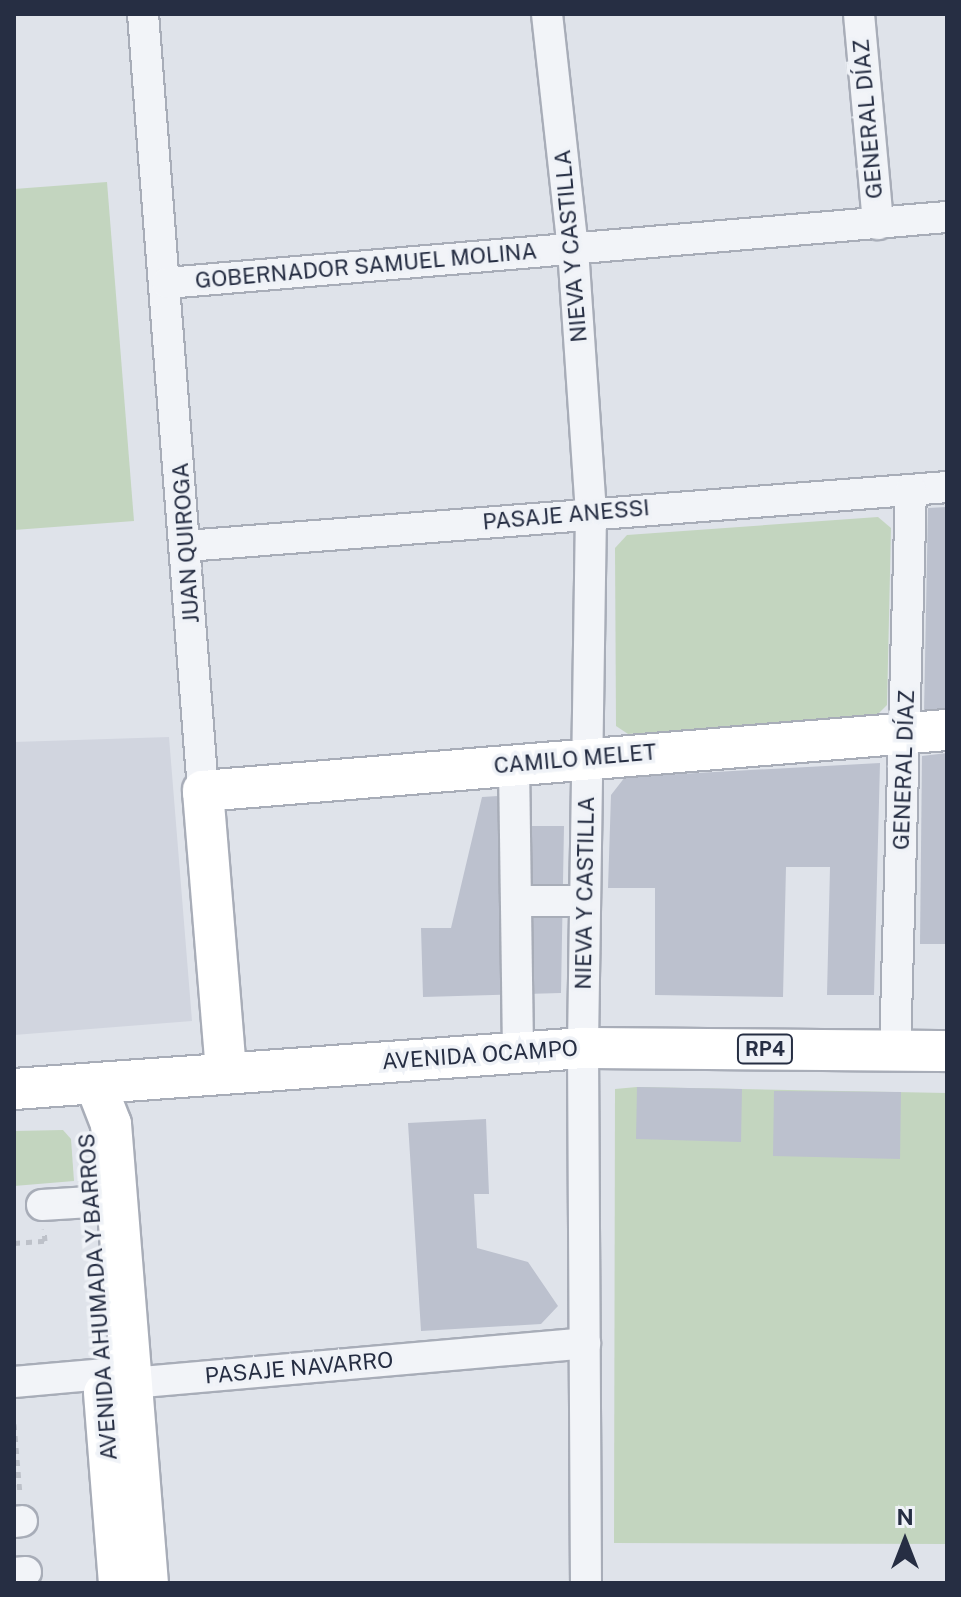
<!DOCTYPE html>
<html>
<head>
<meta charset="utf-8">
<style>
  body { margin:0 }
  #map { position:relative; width:961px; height:1597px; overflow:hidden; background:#dfe3ea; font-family:"Public Sans",sans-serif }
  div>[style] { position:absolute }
  .built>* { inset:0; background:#d1d5df }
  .green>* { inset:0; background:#c3d5bf }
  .building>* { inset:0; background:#bcc1ce }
  .path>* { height:5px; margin-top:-2.5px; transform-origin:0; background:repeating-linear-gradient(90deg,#bdc1c9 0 6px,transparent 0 12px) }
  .roads { filter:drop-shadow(2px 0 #a8adb8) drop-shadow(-2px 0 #a8adb8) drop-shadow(0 2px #a8adb8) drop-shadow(0 -2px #a8adb8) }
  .minor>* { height:30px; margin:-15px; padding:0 15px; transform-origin:15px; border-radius:15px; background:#f2f4f8 }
  .major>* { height:40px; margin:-20px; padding:0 20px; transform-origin:20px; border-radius:20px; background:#fff }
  span { translate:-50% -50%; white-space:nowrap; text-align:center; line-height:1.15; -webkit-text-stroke:7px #eff2f7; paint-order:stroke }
  .shield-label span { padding:2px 6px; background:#eff2f7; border:2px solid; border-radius:6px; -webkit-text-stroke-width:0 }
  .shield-label { font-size:20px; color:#262e43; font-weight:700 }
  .street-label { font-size:22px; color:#262e43 }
  .frame { position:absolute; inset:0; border:16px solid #262e43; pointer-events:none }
  .north { position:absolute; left:865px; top:1501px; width:80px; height:80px; -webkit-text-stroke:6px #eff2f7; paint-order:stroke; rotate:0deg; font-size:22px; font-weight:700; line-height:32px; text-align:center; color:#262e43 }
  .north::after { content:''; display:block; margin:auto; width:28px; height:36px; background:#262e43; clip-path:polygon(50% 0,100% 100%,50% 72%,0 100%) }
</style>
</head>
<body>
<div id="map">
  <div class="built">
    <div style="clip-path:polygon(169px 737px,192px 1021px,14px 1035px,14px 742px)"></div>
  </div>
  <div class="green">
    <div style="clip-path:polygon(107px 182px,134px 521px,14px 530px,14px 189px)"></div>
    <div style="clip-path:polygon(878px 517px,891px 528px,887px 705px,876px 716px,628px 734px,616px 726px,615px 548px,627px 535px)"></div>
    <div style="clip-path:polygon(637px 1087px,947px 1093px,947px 1544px,614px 1543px,615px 1089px)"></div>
    <div style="clip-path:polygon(63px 1130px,71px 1139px,74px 1181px,14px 1186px,14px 1131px)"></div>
  </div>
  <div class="building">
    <div style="clip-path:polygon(947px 507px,947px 711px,924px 713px,928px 508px)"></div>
    <div style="clip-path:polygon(947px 753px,947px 944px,920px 944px,922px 756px)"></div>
    <div style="clip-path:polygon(880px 763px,874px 995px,827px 995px,830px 867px,786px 867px,783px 997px,655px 995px,655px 888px,608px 888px,611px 795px,625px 777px)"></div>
    <div style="clip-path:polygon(498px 796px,499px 826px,564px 826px,561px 993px,423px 997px,421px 928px,451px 928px,482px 797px)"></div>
    <div style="clip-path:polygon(637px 1087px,742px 1089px,741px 1142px,636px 1139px)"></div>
    <div style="clip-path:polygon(774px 1091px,901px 1092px,900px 1159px,773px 1156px)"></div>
    <div style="clip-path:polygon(486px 1119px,489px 1194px,474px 1194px,477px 1248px,528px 1262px,558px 1306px,541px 1324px,421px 1331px,408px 1123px)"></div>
  </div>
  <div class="path">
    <div style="left:14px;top:1243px;width:31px;rotate:-4deg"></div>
    <div style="left:45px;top:1241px;width:12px;rotate:-95deg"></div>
    <div style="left:14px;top:1424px;width:70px;rotate:85.1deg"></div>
  </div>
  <div class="roads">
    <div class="minor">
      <div style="left:143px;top:14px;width:779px;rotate:85.58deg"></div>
      <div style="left:547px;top:14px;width:236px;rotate:83.7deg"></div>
      <div style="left:573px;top:249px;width:264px;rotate:86.1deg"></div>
      <div style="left:591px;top:512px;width:536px;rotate:90.86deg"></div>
      <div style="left:583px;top:1048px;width:535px;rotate:89.68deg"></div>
      <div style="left:859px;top:14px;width:211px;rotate:84.8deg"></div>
      <div style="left:167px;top:283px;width:783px;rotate:-4.84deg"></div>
      <div style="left:186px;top:546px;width:763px;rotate:-4.43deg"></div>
      <div style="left:514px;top:764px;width:288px;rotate:89.2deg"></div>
      <div style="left:516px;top:901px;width:68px"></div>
      <div style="left:895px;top:1051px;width:561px;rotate:-88.37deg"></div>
      <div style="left:42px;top:1205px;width:48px;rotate:-3.6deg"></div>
      <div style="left:14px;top:1382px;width:89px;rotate:-5.1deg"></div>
      <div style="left:103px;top:1374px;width:29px;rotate:18deg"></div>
      <div style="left:131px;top:1383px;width:456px;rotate:-5deg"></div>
      <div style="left:14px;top:1522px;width:8px;rotate:-7deg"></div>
      <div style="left:14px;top:1573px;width:12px;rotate:-5deg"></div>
    </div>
    <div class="major">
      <div style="left:226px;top:1071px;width:281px;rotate:-94.7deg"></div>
      <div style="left:203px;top:791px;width:746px;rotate:-4.69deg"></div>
      <div style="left:95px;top:1083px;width:44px;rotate:68.7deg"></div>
      <div style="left:111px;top:1124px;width:460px;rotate:85.4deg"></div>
      <div style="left:14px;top:1089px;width:570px;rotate:-4.12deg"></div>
      <div style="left:583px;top:1048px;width:364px;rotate:0.5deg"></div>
      <div style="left:104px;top:1393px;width:191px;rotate:85.5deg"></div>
    </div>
  </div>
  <div class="shield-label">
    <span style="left:765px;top:1049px">RP4</span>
  </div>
  <div class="street-label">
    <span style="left:868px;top:119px;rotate:-95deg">GENERAL DÍAZ</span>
    <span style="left:571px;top:246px;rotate:-95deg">NIEVA Y CASTILLA</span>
    <span style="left:366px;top:266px;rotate:-5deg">GOBERNADOR SAMUEL MOLINA</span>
    <span style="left:566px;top:515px;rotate:-5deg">PASAJE ANESSI</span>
    <span style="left:186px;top:543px;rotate:-94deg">JUAN QUIROGA</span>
    <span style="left:575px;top:759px;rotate:-5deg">CAMILO MELET</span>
    <span style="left:904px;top:770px;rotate:-88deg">GENERAL DÍAZ</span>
    <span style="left:585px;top:893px;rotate:-89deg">NIEVA Y CASTILLA</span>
    <span style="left:480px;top:1055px;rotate:-4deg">AVENIDA OCAMPO</span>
    <span style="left:98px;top:1297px;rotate:-94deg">AVENIDA AHUMADA Y BARROS</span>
    <span style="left:299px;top:1368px;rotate:-5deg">PASAJE NAVARRO</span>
  </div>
  <div class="frame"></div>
  <div class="north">N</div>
</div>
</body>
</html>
